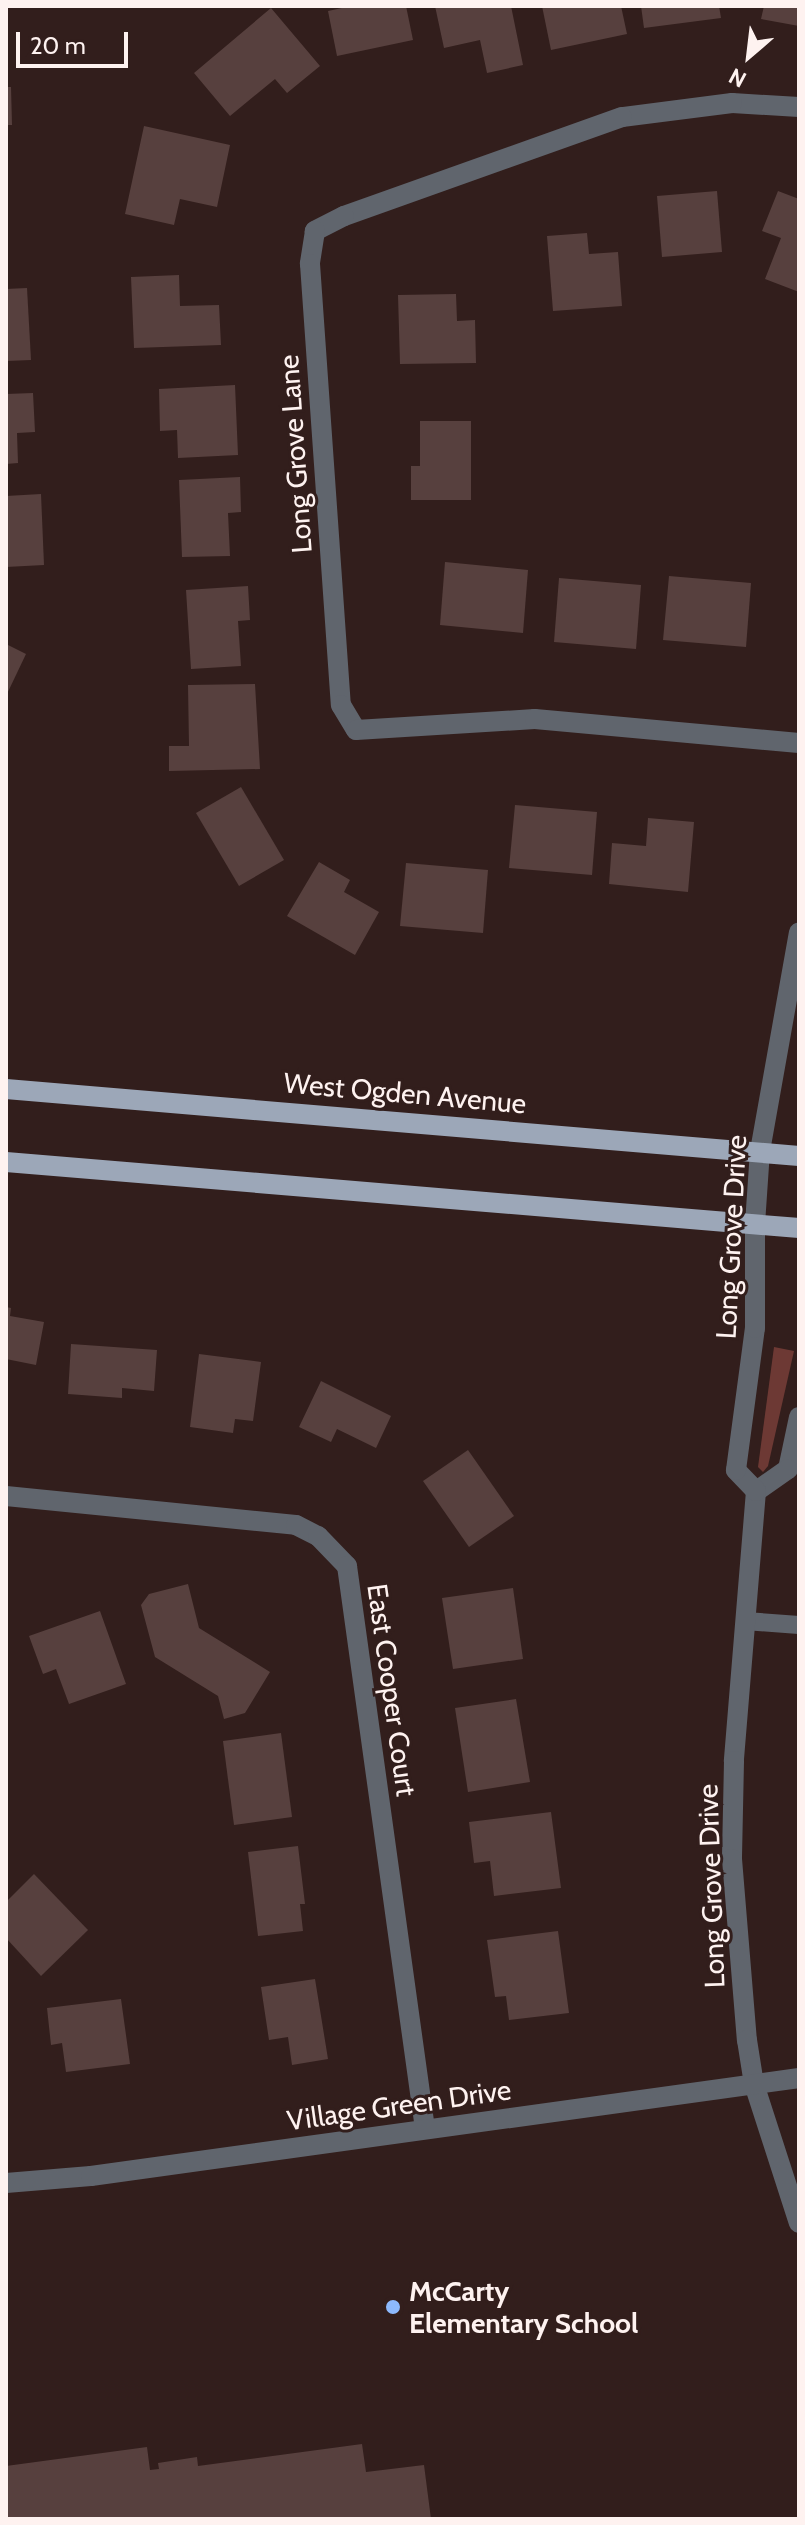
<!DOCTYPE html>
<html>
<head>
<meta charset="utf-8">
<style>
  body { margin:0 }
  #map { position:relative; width:805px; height:2525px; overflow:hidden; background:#321e1c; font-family:Cabin,sans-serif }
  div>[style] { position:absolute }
  .green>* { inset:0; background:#6d3934 }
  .building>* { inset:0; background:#57403e }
  .service>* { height:18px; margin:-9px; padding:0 9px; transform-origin:9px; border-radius:9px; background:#60656d }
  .minor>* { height:20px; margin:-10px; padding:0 10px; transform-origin:10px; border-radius:10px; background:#60656d }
  .primary>* { height:20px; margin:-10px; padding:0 10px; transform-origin:10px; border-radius:10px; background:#9ca7b8 }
  .dots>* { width:22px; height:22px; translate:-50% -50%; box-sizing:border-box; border:4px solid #321e1c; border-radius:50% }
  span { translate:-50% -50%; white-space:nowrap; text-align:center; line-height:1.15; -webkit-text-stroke:6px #321e1c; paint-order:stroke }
  .street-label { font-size:28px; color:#fef2f0 }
  .poi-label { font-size:28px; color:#fef2f0; font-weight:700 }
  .left { translate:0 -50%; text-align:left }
  .frame { position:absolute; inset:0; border:8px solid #fef2f0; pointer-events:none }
  .north { position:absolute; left:709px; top:16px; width:80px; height:80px; -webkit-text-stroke:6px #321e1c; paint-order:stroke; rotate:208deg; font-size:22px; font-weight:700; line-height:32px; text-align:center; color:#fef2f0 }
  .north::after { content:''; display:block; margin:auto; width:28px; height:36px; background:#fef2f0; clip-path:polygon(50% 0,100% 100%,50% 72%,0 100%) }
  .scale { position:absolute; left:16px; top:32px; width:112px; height:36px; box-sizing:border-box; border:4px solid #fef2f0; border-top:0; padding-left:10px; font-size:24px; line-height:28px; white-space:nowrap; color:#fef2f0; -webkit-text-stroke:6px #321e1c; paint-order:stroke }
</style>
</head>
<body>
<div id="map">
  <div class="green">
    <div style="clip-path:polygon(774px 1347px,794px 1351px,768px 1466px,763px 1472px,758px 1467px)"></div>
  </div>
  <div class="building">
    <div style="clip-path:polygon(351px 6px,406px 6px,413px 40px,337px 56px,328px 11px)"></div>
    <div style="clip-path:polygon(435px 6px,511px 6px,523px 65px,487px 73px,480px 40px,444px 48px)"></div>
    <div style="clip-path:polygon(542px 6px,621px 6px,627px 34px,551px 50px)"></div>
    <div style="clip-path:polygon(641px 6px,719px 6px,721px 18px,644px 28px)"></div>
    <div style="clip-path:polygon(764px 6px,799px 6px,799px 26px,761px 19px)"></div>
    <div style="clip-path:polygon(271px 8px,320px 66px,287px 93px,275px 79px,230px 116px,194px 73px)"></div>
    <div style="clip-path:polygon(6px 87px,11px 87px,12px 125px,6px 125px)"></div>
    <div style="clip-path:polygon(144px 126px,230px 145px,217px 207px,180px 199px,174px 225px,125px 214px)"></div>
    <div style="clip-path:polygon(717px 191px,722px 252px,662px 257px,657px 196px)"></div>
    <div style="clip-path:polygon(778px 191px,799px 199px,799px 292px,765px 279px,781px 238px,762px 231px)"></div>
    <div style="clip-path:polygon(587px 233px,589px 254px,618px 252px,622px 306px,553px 311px,547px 236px)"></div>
    <div style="clip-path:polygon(179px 275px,180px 306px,219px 305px,221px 345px,134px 348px,131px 277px)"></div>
    <div style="clip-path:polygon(27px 288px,31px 360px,6px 361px,6px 289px)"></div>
    <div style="clip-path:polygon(456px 294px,457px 321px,475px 320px,476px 363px,400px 364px,398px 295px)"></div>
    <div style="clip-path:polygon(235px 385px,238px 455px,178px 458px,177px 430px,160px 431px,159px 389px)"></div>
    <div style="clip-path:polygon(33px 393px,35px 432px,17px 433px,18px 463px,6px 464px,6px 394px)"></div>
    <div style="clip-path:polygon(420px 421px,471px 421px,471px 500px,411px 500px,411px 466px,420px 466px)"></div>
    <div style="clip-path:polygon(240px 477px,241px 512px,228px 513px,230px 556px,182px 557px,179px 480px)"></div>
    <div style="clip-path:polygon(41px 494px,44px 565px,6px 567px,6px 496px)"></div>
    <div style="clip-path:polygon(445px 562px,528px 570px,523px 633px,440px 625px)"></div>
    <div style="clip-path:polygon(669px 576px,751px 583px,746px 647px,663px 640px)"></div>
    <div style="clip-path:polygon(559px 578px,641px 585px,636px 649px,554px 642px)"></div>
    <div style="clip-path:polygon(248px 586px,250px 620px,238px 621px,241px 666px,191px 669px,186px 590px)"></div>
    <div style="clip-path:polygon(6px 644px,26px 654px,6px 696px)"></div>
    <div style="clip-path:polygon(255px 684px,260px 769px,169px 771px,169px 746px,189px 746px,188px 685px)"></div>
    <div style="clip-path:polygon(241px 787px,284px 860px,239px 886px,196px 813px)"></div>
    <div style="clip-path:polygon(515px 805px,597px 812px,592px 875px,509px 868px)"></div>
    <div style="clip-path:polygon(648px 818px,694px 822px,688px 892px,609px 884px,612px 843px,646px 846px)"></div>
    <div style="clip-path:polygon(319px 862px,350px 880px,344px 892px,379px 912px,355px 955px,287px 916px)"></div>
    <div style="clip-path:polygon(406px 863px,488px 870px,483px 933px,400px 926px)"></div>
    <div style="clip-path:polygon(6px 1307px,11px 1308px,10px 1316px,44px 1322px,36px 1365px,6px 1359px)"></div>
    <div style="clip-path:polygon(71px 1344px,157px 1350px,154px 1391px,122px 1388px,122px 1398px,68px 1394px)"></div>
    <div style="clip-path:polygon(199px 1354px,261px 1362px,253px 1421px,235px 1419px,233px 1433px,190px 1427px)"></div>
    <div style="clip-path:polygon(321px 1381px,391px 1416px,376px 1448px,337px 1429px,331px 1442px,299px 1427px)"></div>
    <div style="clip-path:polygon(468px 1450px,514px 1516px,469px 1547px,423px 1481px)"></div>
    <div style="clip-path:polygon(188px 1584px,199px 1628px,270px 1672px,245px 1713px,224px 1719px,218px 1696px,155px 1657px,141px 1605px,149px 1594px)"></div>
    <div style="clip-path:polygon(513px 1588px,523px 1659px,453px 1669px,442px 1598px)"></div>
    <div style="clip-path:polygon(100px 1611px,126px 1684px,69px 1704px,56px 1669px,43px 1674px,29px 1636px)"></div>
    <div style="clip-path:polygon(516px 1699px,530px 1782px,468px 1792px,455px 1708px)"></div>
    <div style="clip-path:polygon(281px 1733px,292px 1817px,234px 1825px,223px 1741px)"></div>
    <div style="clip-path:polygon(551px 1812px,561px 1888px,494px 1896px,490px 1861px,474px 1863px,469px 1822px)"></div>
    <div style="clip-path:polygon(298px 1846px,305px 1904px,300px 1904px,303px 1931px,258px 1936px,248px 1852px)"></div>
    <div style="clip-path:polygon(34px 1874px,88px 1930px,41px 1976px,6px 1938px,6px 1902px)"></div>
    <div style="clip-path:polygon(558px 1931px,569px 2013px,509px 2020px,506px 1996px,495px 1997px,487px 1940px)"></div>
    <div style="clip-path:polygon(315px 1979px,328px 2059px,292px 2065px,288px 2037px,269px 2040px,261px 1987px)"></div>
    <div style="clip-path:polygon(121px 1999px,130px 2064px,66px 2072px,62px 2043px,51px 2045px,47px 2008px)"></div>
    <div style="clip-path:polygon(362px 2444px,366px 2472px,424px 2465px,431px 2519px,6px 2519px,6px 2466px,147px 2447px,150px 2470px,159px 2469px,158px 2463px,197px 2457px,198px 2466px)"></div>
  </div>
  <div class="service">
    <div style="left:745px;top:1621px;width:54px;rotate:4.2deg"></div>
  </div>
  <div class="minor">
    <div style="left:799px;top:107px;width:67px;rotate:-176.6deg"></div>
    <div style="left:732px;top:103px;width:111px;rotate:172.7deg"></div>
    <div style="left:622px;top:117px;width:295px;rotate:160.4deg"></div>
    <div style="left:344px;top:216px;width:33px;rotate:153deg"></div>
    <div style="left:315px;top:231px;width:33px;rotate:99deg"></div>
    <div style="left:310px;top:264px;width:442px;rotate:86deg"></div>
    <div style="left:341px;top:705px;width:29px;rotate:59deg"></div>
    <div style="left:356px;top:730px;width:179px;rotate:-3.5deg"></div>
    <div style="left:535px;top:719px;width:265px;rotate:5.2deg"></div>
    <div style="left:799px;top:1417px;width:53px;rotate:101.9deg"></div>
    <div style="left:788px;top:1469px;width:39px;rotate:145deg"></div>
    <div style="left:756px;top:1491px;width:271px;rotate:94.7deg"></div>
    <div style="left:734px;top:1761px;width:98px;rotate:91.2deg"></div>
    <div style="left:732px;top:1859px;width:182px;rotate:85.3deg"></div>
    <div style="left:747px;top:2040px;width:45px;rotate:81deg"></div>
    <div style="left:754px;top:2084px;width:146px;rotate:72.1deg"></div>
    <div style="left:756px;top:1491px;width:29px;rotate:-134deg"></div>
    <div style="left:736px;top:1470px;width:143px;rotate:-82.4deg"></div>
    <div style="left:755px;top:1328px;width:104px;rotate:-90deg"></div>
    <div style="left:755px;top:1224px;width:73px;rotate:-86.1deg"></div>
    <div style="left:760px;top:1151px;width:222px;rotate:-79.9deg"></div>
    <div style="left:6px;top:1496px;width:291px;rotate:5.7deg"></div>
    <div style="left:296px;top:1525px;width:25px;rotate:27deg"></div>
    <div style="left:318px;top:1536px;width:42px;rotate:46deg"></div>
    <div style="left:347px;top:1566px;width:568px;rotate:82.11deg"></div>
    <div style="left:6px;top:2183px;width:85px;rotate:-4.7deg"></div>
    <div style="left:91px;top:2176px;width:715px;rotate:-7.88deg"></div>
  </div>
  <div class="primary">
    <div style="left:6px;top:1089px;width:796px;rotate:4.83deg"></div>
    <div style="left:6px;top:1162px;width:796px;rotate:4.76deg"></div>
  </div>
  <div class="dots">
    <div style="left:393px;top:2307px;background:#8db9fc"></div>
  </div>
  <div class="street-label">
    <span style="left:295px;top:454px;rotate:-94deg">Long Grove Lane</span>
    <span style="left:405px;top:1093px;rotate:5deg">West Ogden Avenue</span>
    <span style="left:731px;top:1237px;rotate:-87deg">Long Grove Drive</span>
    <span style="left:392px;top:1690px;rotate:82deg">East Cooper Court</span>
    <span style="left:711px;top:1886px;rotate:-92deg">Long Grove Drive</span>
    <span style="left:399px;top:2105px;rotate:-8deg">Village Green Drive</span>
  </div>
  <div class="poi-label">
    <span class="left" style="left:409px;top:2307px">McCarty<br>Elementary School</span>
  </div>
  <div class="frame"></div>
  <div class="north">N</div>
  <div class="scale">20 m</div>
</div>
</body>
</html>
